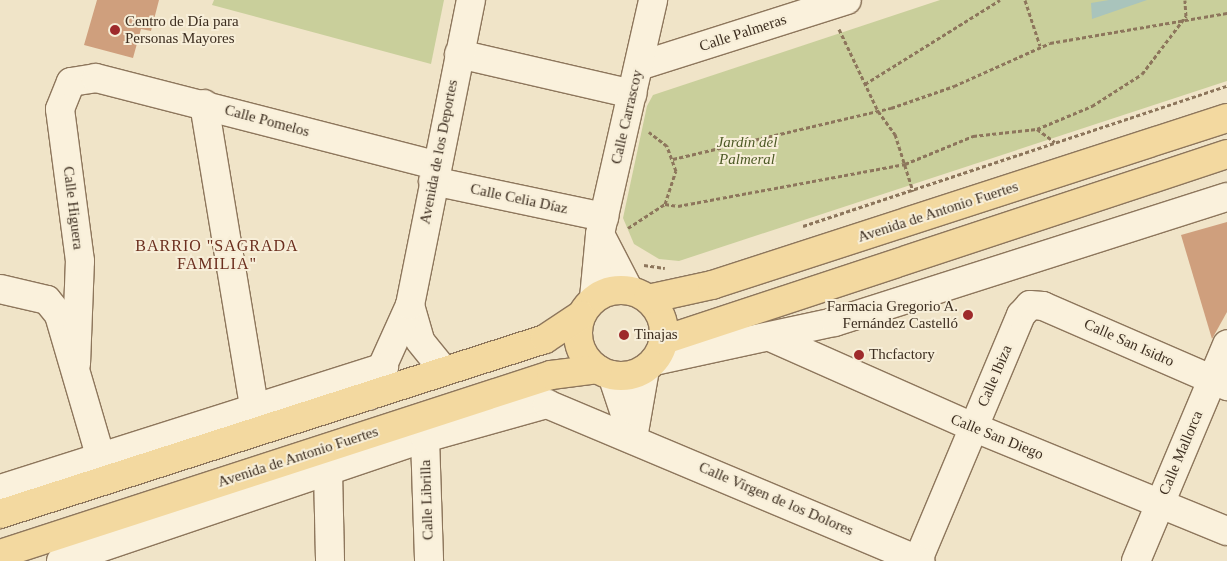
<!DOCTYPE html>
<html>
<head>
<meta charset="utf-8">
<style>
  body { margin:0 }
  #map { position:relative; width:1227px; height:561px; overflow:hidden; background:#f0e4c8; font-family:"Times New Roman",serif }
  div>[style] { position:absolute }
  .green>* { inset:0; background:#c9cf9b }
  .water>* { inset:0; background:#a9c4bc }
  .building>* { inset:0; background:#cf9f7d }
  .path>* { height:3px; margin-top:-1.5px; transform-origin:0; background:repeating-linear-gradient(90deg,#8d765c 0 4px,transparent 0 6.5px) }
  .roads { filter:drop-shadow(1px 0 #8d765c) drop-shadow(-1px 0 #8d765c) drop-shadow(0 1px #8d765c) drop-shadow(0 -1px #8d765c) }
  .minor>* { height:28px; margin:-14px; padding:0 14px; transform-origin:14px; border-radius:14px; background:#faf1dc }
  .major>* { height:28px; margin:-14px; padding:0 14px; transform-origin:14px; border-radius:14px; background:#f3d9a0 }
  .major>.ring { margin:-14px; padding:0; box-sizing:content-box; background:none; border:28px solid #f3d9a0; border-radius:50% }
  .dots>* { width:14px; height:14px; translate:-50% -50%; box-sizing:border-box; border:2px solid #f7eed8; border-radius:50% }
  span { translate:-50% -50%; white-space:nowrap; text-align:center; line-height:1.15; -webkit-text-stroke:4px #f7eed8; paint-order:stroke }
  .poi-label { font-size:15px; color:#3d2e20 }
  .left { translate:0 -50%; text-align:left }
  .right { translate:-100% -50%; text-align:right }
  .street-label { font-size:15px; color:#3d2e20 }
  .park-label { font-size:15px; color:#4d5a26; font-style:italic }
  .neighbourhood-label { font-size:16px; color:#6b2e1e; letter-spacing:1px }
</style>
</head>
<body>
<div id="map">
  <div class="green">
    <div style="clip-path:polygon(214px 0,444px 0,431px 64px,212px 5px)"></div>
    <div style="clip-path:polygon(940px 0,1227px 0,1227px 81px,679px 261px,659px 259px,634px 244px,623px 218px,647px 106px,653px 95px)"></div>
  </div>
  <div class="water">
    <div style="clip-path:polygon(1109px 0,1147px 0,1092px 19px,1091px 3px)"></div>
  </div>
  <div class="building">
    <div style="clip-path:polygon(97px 0,159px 0,151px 31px,141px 29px,133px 58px,84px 45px)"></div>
    <div style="clip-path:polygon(1227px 222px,1227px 312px,1212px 339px,1181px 235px)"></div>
  </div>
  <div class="path">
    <div style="left:1025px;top:0;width:48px;rotate:71.9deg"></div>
    <div style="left:839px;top:29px;width:91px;rotate:64.6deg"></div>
    <div style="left:878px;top:111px;width:29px;rotate:54deg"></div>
    <div style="left:895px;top:134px;width:60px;rotate:72.5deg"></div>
    <div style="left:865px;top:84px;width:159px;rotate:-31.9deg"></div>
    <div style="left:1037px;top:129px;width:60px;rotate:-22.7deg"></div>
    <div style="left:1092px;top:106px;width:59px;rotate:-32.6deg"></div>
    <div style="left:1142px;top:74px;width:73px;rotate:-52.8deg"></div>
    <div style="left:1186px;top:16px;width:16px;rotate:-94deg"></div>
    <div style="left:673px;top:159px;width:224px;rotate:-13.2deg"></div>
    <div style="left:891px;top:108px;width:67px;rotate:-19.2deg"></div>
    <div style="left:954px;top:86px;width:105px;rotate:-24.1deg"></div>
    <div style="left:1050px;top:43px;width:180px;rotate:-9.6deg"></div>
    <div style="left:665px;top:204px;width:13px;rotate:9deg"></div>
    <div style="left:678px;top:206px;width:231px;rotate:-10.5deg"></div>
    <div style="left:905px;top:164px;width:74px;rotate:-22.4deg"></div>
    <div style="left:973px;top:136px;width:64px;rotate:-6.2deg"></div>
    <div style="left:1037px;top:129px;width:22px;rotate:36deg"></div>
    <div style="left:803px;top:226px;width:447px;rotate:-18.3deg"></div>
    <div style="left:628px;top:228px;width:44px;rotate:-33deg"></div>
    <div style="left:665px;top:204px;width:35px;rotate:-72deg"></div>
    <div style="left:676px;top:171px;width:27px;rotate:-110deg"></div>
    <div style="left:667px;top:146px;width:23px;rotate:-142deg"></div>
    <div style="left:644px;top:265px;width:21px;rotate:8deg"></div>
  </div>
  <div class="roads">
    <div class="minor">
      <div style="left:459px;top:54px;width:178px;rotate:13deg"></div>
      <div style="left:639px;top:66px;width:218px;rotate:-17.6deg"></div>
      <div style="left:204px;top:104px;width:306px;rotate:80.6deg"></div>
      <div style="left:433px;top:181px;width:175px;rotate:11.9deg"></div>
      <div style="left:602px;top:238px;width:59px;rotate:62.6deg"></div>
      <div style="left:0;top:289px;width:48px;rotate:13.2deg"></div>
      <div style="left:47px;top:300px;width:19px;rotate:51deg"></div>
      <div style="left:59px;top:315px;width:168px;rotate:73.7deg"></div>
      <div style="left:594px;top:298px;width:64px;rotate:-84.6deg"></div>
      <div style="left:600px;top:234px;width:240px;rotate:-77.2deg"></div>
      <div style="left:410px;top:305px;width:37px;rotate:74deg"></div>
      <div style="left:420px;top:341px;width:38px;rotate:51deg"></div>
      <div style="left:770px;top:337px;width:222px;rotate:23.9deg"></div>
      <div style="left:973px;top:427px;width:274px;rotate:22.3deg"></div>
      <div style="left:654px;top:361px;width:185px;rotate:-12.2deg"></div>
      <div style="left:835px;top:322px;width:411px;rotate:-17.7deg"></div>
      <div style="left:76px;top:364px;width:103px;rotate:-87.8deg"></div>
      <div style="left:80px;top:261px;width:153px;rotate:-97.5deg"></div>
      <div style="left:60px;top:109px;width:29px;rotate:-68deg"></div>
      <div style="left:71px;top:82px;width:25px;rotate:-9deg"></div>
      <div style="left:96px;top:78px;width:351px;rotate:14.4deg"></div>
      <div style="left:612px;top:375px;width:57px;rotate:71.6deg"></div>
      <div style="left:369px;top:396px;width:100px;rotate:-65.7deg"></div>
      <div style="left:410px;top:305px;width:311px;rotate:-78.7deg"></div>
      <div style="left:425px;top:438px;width:123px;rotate:88.1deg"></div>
      <div style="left:633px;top:438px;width:70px;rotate:-80.1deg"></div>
      <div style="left:328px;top:471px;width:90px;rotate:88.7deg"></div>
      <div style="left:0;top:489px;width:403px;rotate:-17.6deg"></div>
      <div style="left:918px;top:560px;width:266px;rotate:-67.2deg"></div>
      <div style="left:1021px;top:315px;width:13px;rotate:-48deg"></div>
      <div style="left:1030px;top:305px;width:13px;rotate:4deg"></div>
      <div style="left:1043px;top:306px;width:201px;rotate:23.5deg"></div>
      <div style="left:61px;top:561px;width:384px;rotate:-18.7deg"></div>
      <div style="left:425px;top:438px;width:127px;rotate:-15.6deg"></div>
      <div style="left:547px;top:404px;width:405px;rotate:22.8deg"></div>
      <div style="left:1136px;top:561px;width:235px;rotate:-67.2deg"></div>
    </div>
    <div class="major">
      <div class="ring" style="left:578px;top:290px;width:58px;height:58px"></div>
      <div style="left:648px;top:299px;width:66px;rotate:-12.3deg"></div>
      <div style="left:712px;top:285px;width:541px;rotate:-17.97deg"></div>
      <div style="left:664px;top:340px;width:593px;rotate:-18.28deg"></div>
      <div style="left:0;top:514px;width:572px;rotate:-17.8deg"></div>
      <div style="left:545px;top:339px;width:43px;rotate:-33.7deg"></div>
      <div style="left:0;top:554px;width:579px;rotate:-18deg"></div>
      <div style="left:551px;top:375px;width:47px;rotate:-7.3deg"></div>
    </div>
  </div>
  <div class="dots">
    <div style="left:115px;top:30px;background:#9e2a2b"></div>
    <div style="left:968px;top:315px;background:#9e2a2b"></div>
    <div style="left:624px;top:335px;background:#9e2a2b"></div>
    <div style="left:859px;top:355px;background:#9e2a2b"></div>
  </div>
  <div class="poi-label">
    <span class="left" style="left:125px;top:30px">Centro de Día para<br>Personas Mayores</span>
    <span class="right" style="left:958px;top:315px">Farmacia Gregorio A.<br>Fernández Castelló</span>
    <span class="left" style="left:634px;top:335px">Tinajas</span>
    <span class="left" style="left:869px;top:355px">Thcfactory</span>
  </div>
  <div class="street-label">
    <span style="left:743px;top:33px;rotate:-18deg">Calle Palmeras</span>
    <span style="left:627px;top:117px;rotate:-77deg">Calle Carrascoy</span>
    <span style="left:267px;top:121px;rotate:15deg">Calle Pomelos</span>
    <span style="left:439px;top:152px;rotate:-79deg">Avenida de los Deportes</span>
    <span style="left:519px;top:199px;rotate:12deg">Calle Celia Díaz</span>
    <span style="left:73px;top:208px;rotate:83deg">Calle Higuera</span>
    <span style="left:938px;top:212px;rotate:-18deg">Avenida de Antonio Fuertes</span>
    <span style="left:1129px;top:343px;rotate:24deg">Calle San Isidro</span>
    <span style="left:995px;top:376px;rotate:-67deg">Calle Ibiza</span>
    <span style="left:997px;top:437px;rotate:22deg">Calle San Diego</span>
    <span style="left:1181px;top:453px;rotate:-67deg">Calle Mallorca</span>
    <span style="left:298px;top:457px;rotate:-18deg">Avenida de Antonio Fuertes</span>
    <span style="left:776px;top:499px;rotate:23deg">Calle Virgen de los Dolores</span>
    <span style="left:427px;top:500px;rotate:-92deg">Calle Librilla</span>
  </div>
  <div class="park-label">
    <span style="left:747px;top:151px">Jardín del<br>Palmeral</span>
  </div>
  <div class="neighbourhood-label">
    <span style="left:217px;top:255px">BARRIO "SAGRADA<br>FAMILIA"</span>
  </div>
</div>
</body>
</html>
